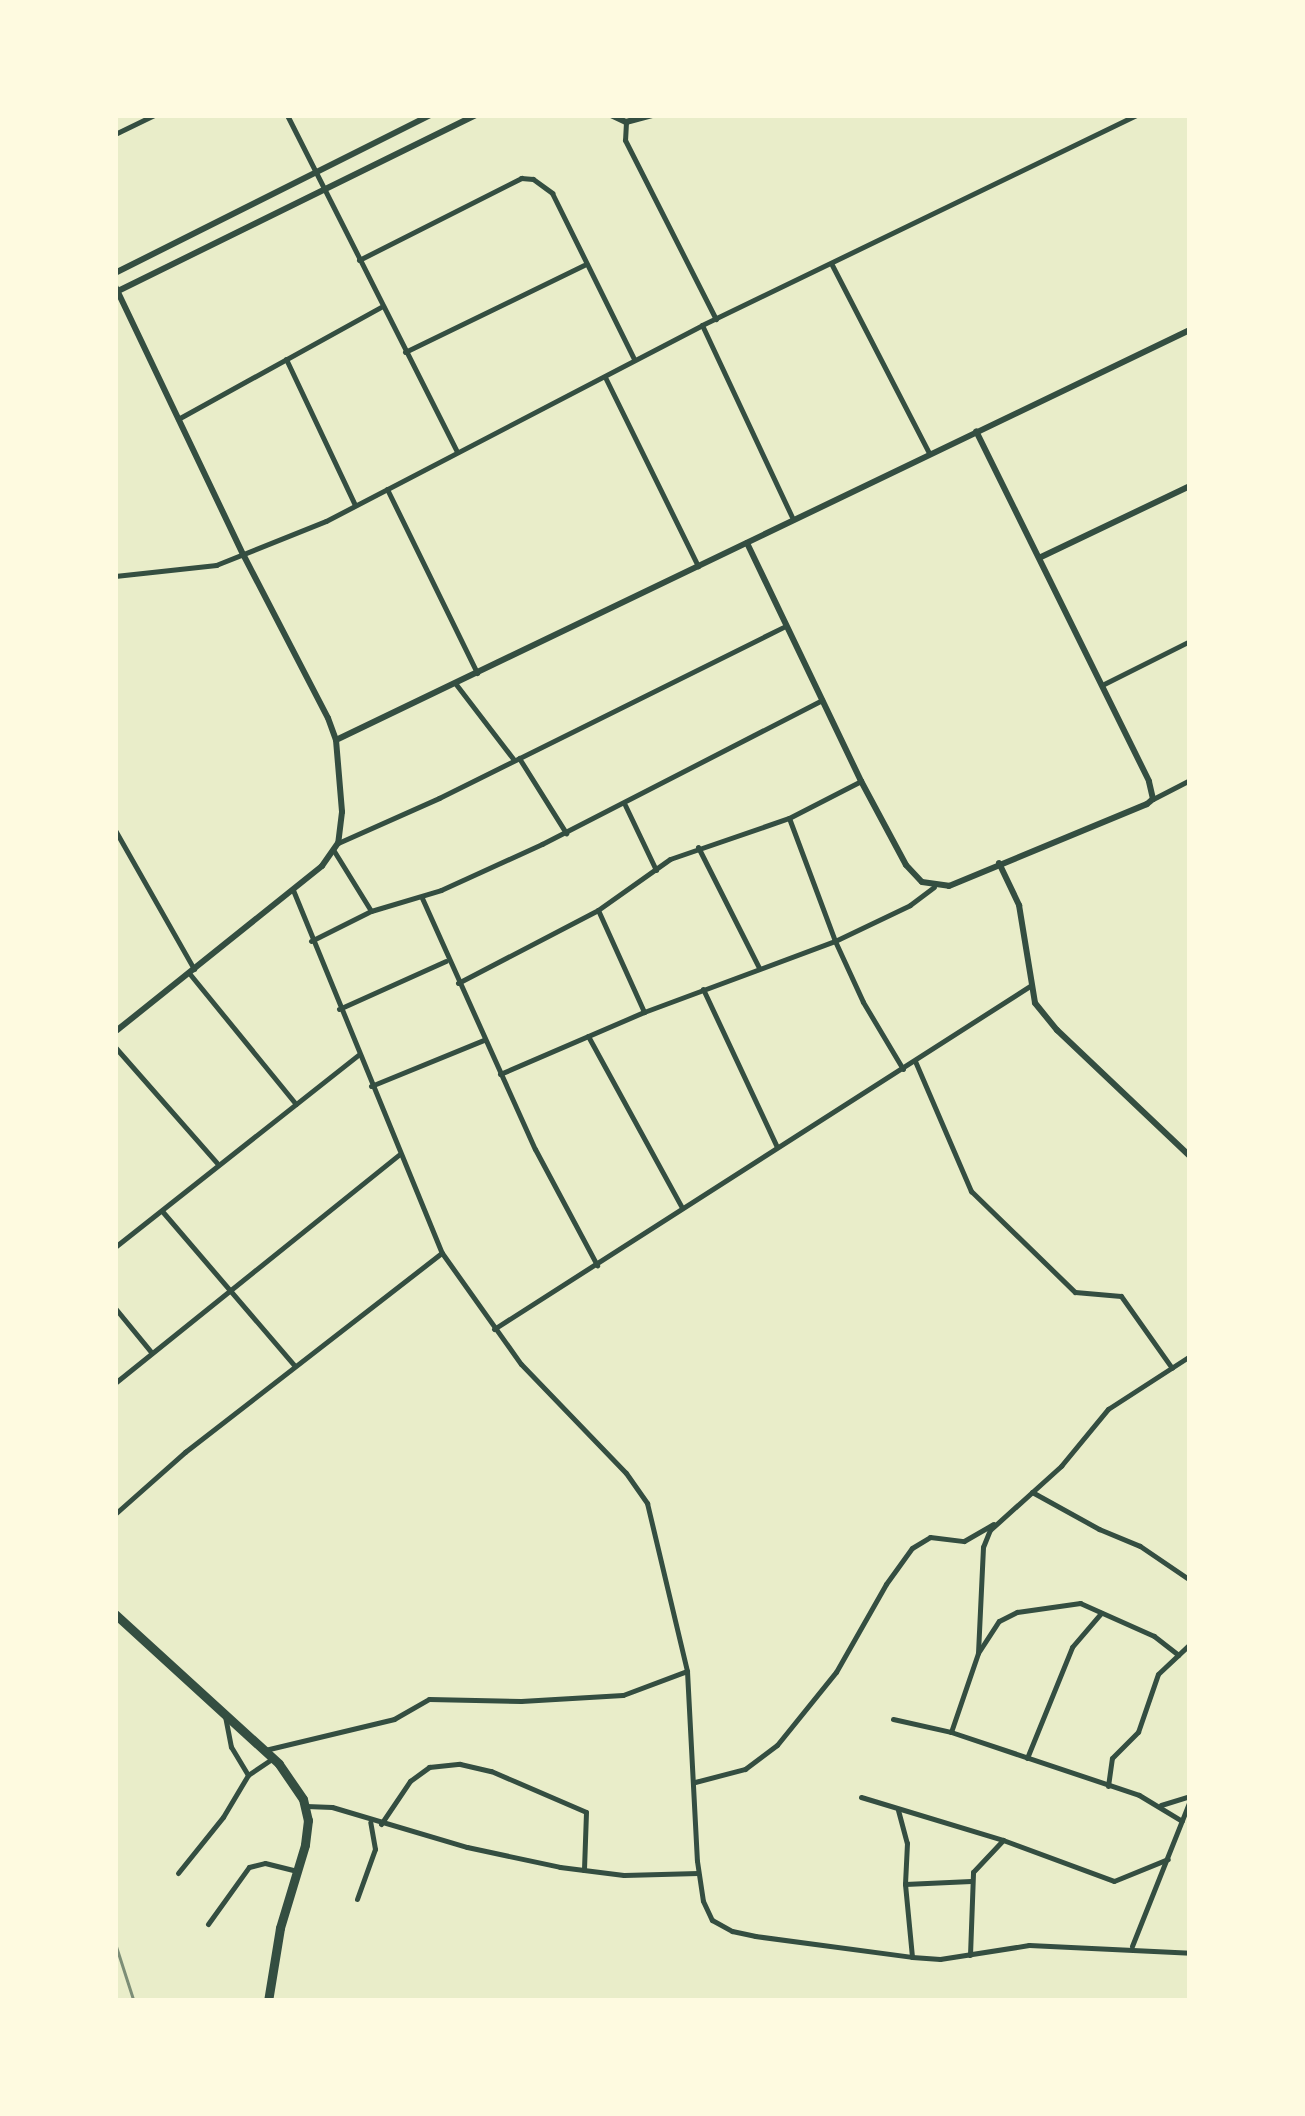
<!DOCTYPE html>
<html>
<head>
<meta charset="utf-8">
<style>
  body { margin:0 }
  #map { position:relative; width:1305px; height:2116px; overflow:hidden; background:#e9edc9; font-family:"Varela Round",sans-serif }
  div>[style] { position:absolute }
  .minor>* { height:5px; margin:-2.5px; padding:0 2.5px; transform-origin:2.5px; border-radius:2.5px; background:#344e41 }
  .tertiary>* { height:6px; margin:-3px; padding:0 3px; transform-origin:3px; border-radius:3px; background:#344e41 }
  .primary>* { height:9px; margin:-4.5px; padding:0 4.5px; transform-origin:4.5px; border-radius:4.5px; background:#344e41 }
  .rail>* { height:2.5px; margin:-1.25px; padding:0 1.25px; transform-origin:1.25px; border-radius:1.25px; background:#7c8e77 }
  span { translate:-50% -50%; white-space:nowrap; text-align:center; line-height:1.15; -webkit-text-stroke:10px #fefae0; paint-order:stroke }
  .frame { position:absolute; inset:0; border:118px solid #fefae0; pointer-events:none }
</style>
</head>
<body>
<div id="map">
  <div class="minor">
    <div style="left:287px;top:115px;width:377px;rotate:63.2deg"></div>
    <div style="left:626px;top:122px;width:18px;rotate:93deg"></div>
    <div style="left:625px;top:140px;width:201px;rotate:63.1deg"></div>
    <div style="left:115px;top:134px;width:43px;rotate:-26deg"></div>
    <div style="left:359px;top:260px;width:182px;rotate:-26.8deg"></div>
    <div style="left:521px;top:178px;width:12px;rotate:5deg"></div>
    <div style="left:533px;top:179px;width:24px;rotate:36deg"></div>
    <div style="left:552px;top:193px;width:185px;rotate:63.7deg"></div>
    <div style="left:832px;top:265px;width:212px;rotate:62.7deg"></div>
    <div style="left:702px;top:325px;width:214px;rotate:64.9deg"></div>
    <div style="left:405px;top:352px;width:199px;rotate:-25.9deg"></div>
    <div style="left:286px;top:359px;width:161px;rotate:64.7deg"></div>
    <div style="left:605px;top:377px;width:211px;rotate:63.8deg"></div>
    <div style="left:178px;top:419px;width:232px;rotate:-28.9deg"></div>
    <div style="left:387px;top:489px;width:205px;rotate:63.9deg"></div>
    <div style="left:115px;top:576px;width:102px;rotate:-6.2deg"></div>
    <div style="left:216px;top:565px;width:118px;rotate:-21.8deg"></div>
    <div style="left:326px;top:521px;width:424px;rotate:-27.5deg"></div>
    <div style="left:702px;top:325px;width:483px;rotate:-25.8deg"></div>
    <div style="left:455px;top:683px;width:97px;rotate:52.5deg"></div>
    <div style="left:1102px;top:685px;width:98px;rotate:-26.6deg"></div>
    <div style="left:519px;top:758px;width:89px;rotate:57.9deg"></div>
    <div style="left:1153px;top:799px;width:42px;rotate:-27.2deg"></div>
    <div style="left:625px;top:805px;width:72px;rotate:64.5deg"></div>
    <div style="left:789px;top:818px;width:131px;rotate:69.5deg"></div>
    <div style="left:835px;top:941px;width:67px;rotate:65.3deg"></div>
    <div style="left:863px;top:1002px;width:78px;rotate:59.2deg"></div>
    <div style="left:115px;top:830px;width:160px;rotate:60.4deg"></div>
    <div style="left:338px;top:843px;width:111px;rotate:-24deg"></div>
    <div style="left:439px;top:798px;width:386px;rotate:-26.4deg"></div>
    <div style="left:698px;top:847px;width:136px;rotate:63.2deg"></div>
    <div style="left:334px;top:851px;width:70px;rotate:58.3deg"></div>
    <div style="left:293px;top:890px;width:392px;rotate:67.7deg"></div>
    <div style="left:442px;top:1253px;width:136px;rotate:54.6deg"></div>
    <div style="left:521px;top:1364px;width:151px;rotate:46.1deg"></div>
    <div style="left:626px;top:1473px;width:37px;rotate:55deg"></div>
    <div style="left:647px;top:1503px;width:173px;rotate:76.6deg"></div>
    <div style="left:687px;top:1671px;width:190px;rotate:87deg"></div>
    <div style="left:697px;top:1861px;width:40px;rotate:81.5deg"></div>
    <div style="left:703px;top:1901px;width:21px;rotate:65deg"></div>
    <div style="left:712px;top:1920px;width:23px;rotate:29deg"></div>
    <div style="left:732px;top:1931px;width:24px;rotate:12deg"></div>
    <div style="left:755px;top:1936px;width:158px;rotate:7.6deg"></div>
    <div style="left:912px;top:1957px;width:28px;rotate:4deg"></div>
    <div style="left:940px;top:1959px;width:90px;rotate:-8.9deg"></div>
    <div style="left:1029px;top:1945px;width:161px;rotate:2.8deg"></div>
    <div style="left:422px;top:898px;width:275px;rotate:65.8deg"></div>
    <div style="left:535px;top:1149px;width:132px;rotate:61.9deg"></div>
    <div style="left:598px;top:910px;width:112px;rotate:65.7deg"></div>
    <div style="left:311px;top:941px;width:67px;rotate:-26.6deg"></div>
    <div style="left:371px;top:911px;width:73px;rotate:-16.7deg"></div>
    <div style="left:441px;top:890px;width:111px;rotate:-24.5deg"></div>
    <div style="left:542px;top:844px;width:315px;rotate:-27.2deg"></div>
    <div style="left:189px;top:973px;width:169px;rotate:50.8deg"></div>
    <div style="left:458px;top:983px;width:158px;rotate:-27.5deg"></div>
    <div style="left:598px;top:910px;width:88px;rotate:-35.3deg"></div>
    <div style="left:670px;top:859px;width:126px;rotate:-19deg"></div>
    <div style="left:789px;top:818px;width:81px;rotate:-27.2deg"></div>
    <div style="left:703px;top:989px;width:174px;rotate:64.9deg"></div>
    <div style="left:339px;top:1009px;width:117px;rotate:-24.2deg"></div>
    <div style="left:588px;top:1036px;width:194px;rotate:61.3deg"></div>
    <div style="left:115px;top:1047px;width:154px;rotate:48.7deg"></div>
    <div style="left:915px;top:1061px;width:142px;rotate:66.7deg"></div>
    <div style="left:971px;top:1191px;width:145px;rotate:44.2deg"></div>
    <div style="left:1075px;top:1292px;width:46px;rotate:5deg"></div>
    <div style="left:1121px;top:1296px;width:88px;rotate:54.7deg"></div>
    <div style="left:500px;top:1074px;width:157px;rotate:-23.3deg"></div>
    <div style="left:644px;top:1012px;width:204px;rotate:-20.4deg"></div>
    <div style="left:835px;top:941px;width:83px;rotate:-25.6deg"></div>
    <div style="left:910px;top:905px;width:30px;rotate:-37deg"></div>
    <div style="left:371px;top:1086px;width:122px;rotate:-22.2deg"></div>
    <div style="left:162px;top:1211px;width:204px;rotate:49.4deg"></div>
    <div style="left:115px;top:1247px;width:310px;rotate:-38.3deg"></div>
    <div style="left:115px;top:1308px;width:58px;rotate:50.6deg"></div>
    <div style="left:494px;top:1329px;width:636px;rotate:-32.62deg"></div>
    <div style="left:115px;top:1383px;width:364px;rotate:-38.8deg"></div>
    <div style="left:1032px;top:1492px;width:77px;rotate:28.9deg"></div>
    <div style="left:1099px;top:1529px;width:44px;rotate:22.5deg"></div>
    <div style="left:1140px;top:1546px;width:60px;rotate:34.2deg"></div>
    <div style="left:115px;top:1514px;width:94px;rotate:-41.5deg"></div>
    <div style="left:185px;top:1452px;width:325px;rotate:-37.8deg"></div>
    <div style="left:978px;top:1653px;width:106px;rotate:-87.3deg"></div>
    <div style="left:983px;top:1547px;width:18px;rotate:-68deg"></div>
    <div style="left:990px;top:1530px;width:96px;rotate:-42deg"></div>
    <div style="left:1061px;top:1466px;width:74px;rotate:-50.5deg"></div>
    <div style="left:1108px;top:1409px;width:98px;rotate:-32.9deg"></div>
    <div style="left:893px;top:1719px;width:59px;rotate:12.6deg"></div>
    <div style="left:951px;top:1732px;width:198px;rotate:18.5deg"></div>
    <div style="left:1139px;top:1795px;width:50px;rotate:31.2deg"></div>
    <div style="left:951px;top:1732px;width:83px;rotate:-71.1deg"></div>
    <div style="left:978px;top:1653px;width:38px;rotate:-57deg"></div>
    <div style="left:999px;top:1621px;width:20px;rotate:-27deg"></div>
    <div style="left:1017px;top:1612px;width:64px;rotate:-8.1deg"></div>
    <div style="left:1080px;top:1603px;width:81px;rotate:24deg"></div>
    <div style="left:1154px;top:1636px;width:31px;rotate:38deg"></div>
    <div style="left:265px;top:1750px;width:133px;rotate:-13.5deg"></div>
    <div style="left:394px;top:1719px;width:40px;rotate:-29.7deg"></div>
    <div style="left:429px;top:1699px;width:92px;rotate:1.2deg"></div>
    <div style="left:521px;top:1701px;width:102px;rotate:-3.4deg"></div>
    <div style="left:623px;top:1695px;width:68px;rotate:-20.6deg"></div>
    <div style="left:1027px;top:1758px;width:120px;rotate:-67.9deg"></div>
    <div style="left:1072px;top:1647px;width:45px;rotate:-49.5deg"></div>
    <div style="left:248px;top:1775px;width:30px;rotate:-34deg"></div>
    <div style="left:695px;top:1782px;width:52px;rotate:-14.6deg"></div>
    <div style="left:745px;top:1769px;width:40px;rotate:-37deg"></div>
    <div style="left:777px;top:1745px;width:94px;rotate:-51.1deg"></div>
    <div style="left:836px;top:1672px;width:101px;rotate:-60.4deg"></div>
    <div style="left:886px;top:1584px;width:44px;rotate:-54.2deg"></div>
    <div style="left:912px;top:1548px;width:21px;rotate:-31deg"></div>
    <div style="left:930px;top:1537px;width:34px;rotate:7deg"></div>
    <div style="left:964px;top:1541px;width:34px;rotate:-30deg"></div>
    <div style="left:1108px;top:1786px;width:28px;rotate:-82deg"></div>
    <div style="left:1112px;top:1758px;width:37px;rotate:-45deg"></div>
    <div style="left:1138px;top:1732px;width:61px;rotate:-71deg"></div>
    <div style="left:1158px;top:1674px;width:44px;rotate:-43.2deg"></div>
    <div style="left:861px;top:1797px;width:148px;rotate:16.8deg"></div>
    <div style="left:1003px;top:1840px;width:118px;rotate:20.3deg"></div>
    <div style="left:1114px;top:1881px;width:58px;rotate:-22.2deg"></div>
    <div style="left:1161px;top:1805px;width:30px;rotate:-17deg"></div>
    <div style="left:306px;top:1806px;width:26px;rotate:2deg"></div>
    <div style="left:332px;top:1807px;width:141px;rotate:16.5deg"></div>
    <div style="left:467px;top:1847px;width:95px;rotate:12.1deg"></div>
    <div style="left:560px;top:1867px;width:64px;rotate:7.1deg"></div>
    <div style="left:624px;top:1875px;width:74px;rotate:-1.5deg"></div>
    <div style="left:898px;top:1810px;width:34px;rotate:75deg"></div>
    <div style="left:907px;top:1843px;width:41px;rotate:92.8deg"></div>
    <div style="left:905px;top:1884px;width:73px;rotate:84.5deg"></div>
    <div style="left:381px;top:1824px;width:52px;rotate:-56deg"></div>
    <div style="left:410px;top:1781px;width:24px;rotate:-36deg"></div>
    <div style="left:429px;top:1767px;width:31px;rotate:-6deg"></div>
    <div style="left:460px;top:1764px;width:32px;rotate:13deg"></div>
    <div style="left:491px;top:1771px;width:103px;rotate:23.3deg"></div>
    <div style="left:586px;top:1812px;width:58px;rotate:92deg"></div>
    <div style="left:178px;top:1873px;width:72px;rotate:-51.2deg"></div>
    <div style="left:223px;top:1817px;width:49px;rotate:-59.2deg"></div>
    <div style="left:248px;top:1775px;width:33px;rotate:-121deg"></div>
    <div style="left:231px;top:1747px;width:31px;rotate:-101deg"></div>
    <div style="left:905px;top:1884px;width:66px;rotate:-2.6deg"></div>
    <div style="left:357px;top:1899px;width:53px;rotate:-70.2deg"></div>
    <div style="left:375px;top:1849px;width:27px;rotate:-100deg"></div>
    <div style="left:208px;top:1924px;width:70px;rotate:-54.3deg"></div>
    <div style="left:249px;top:1867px;width:16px;rotate:-14deg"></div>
    <div style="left:265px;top:1863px;width:33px;rotate:14deg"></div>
    <div style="left:1132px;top:1946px;width:157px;rotate:-68.3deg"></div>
    <div style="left:970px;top:1955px;width:83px;rotate:-87.9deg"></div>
    <div style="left:973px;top:1872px;width:44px;rotate:-46.8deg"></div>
  </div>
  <div class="tertiary">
    <div style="left:611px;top:115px;width:17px;rotate:25deg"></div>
    <div style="left:626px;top:122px;width:27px;rotate:-15deg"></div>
    <div style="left:115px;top:273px;width:353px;rotate:-26.6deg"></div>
    <div style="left:115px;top:286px;width:299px;rotate:64.5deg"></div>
    <div style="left:244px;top:556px;width:182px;rotate:62.6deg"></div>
    <div style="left:328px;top:718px;width:23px;rotate:70deg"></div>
    <div style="left:336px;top:740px;width:72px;rotate:85.2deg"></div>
    <div style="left:342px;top:812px;width:31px;rotate:97deg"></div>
    <div style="left:338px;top:843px;width:28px;rotate:125deg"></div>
    <div style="left:322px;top:866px;width:265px;rotate:141.3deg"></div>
    <div style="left:116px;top:292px;width:401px;rotate:-26.2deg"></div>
    <div style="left:747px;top:543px;width:264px;rotate:64.4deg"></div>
    <div style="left:861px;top:781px;width:95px;rotate:61.8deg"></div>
    <div style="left:906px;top:865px;width:23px;rotate:47deg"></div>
    <div style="left:922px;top:882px;width:27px;rotate:8deg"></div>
    <div style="left:949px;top:886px;width:214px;rotate:-22.5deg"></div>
    <div style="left:1147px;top:804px;width:8px;rotate:-40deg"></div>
    <div style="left:1153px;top:799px;width:18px;rotate:-103deg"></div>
    <div style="left:1149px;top:781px;width:390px;rotate:-116.3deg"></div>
    <div style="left:1041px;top:557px;width:165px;rotate:-25.5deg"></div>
    <div style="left:336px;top:740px;width:947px;rotate:-25.65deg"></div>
    <div style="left:999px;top:863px;width:47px;rotate:64.5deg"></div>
    <div style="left:1019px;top:905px;width:99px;rotate:80.7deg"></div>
    <div style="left:1035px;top:1003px;width:35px;rotate:51deg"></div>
    <div style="left:1057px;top:1030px;width:183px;rotate:43.5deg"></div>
  </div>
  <div class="primary">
    <div style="left:115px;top:1614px;width:222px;rotate:42.4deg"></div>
    <div style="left:279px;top:1764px;width:42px;rotate:55.6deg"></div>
    <div style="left:303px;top:1799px;width:22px;rotate:77deg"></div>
    <div style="left:308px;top:1820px;width:25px;rotate:97deg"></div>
    <div style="left:305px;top:1845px;width:87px;rotate:106.8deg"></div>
    <div style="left:280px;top:1928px;width:74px;rotate:99.3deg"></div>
  </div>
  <div class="rail">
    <div style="left:115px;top:1942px;width:62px;rotate:72.1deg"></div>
  </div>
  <div class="frame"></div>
</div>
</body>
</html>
